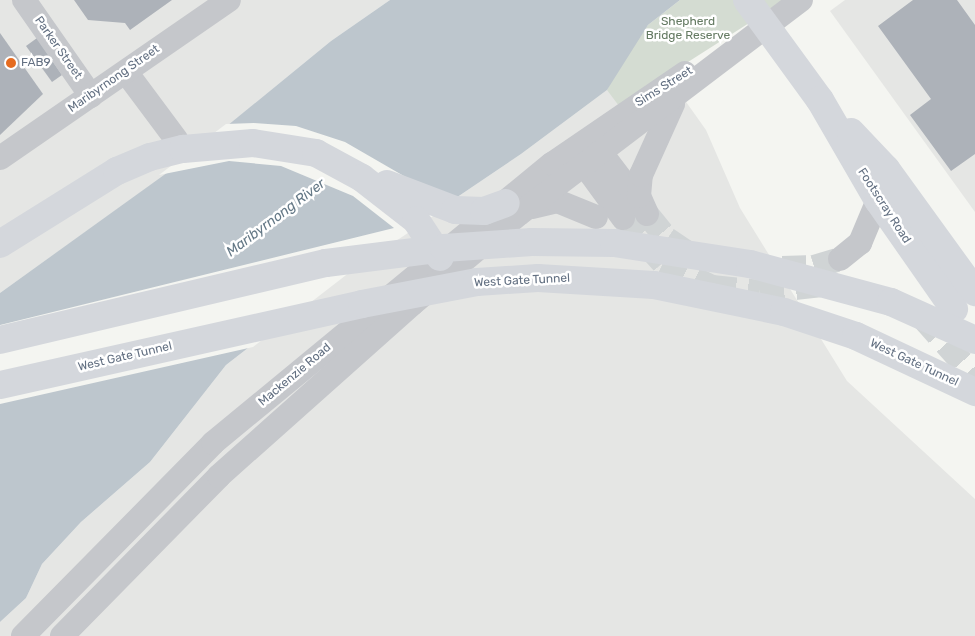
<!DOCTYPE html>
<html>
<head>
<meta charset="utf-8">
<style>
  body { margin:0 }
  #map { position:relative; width:975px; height:636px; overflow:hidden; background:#f4f5f1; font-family:Rubik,sans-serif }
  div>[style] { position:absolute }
  .built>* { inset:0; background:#e5e6e4 }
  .green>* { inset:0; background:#d4dcd2 }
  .water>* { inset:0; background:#bdc6cd }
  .pier>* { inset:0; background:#f4f5f1 }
  .building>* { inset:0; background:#adb2b9 }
  .minor-tunnel>* { height:24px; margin-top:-12px; transform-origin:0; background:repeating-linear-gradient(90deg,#d0d4d5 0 24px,transparent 0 36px) }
  .minor>* { height:24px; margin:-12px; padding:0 12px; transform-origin:12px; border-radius:12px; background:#c5c7cb }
  .major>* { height:28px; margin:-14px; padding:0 14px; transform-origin:14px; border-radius:14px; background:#d4d7dc }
  .highway>* { height:28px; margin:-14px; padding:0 14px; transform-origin:14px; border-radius:14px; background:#d4d7dc }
  .dots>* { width:14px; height:14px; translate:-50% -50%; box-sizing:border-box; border:2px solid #fff; border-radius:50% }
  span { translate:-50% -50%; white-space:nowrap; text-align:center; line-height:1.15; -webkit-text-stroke:5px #fff; paint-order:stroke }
  .park-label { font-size:12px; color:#647a62 }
  .street-label { font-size:12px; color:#637082 }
  .poi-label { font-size:12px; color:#637082 }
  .left { translate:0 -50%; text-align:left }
  .water-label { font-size:14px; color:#647886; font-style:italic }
</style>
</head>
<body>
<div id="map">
  <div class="built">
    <div style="clip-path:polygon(0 0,390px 0,331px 41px,190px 157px,0 293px)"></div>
    <div style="clip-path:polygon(845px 0,975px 0,975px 212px,830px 11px)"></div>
    <div style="clip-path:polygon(626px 53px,684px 99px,706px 130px,740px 208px,847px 381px,975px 499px,975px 636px,0 636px,0 622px,26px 598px,42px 564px,81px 522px,150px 462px,226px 365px,349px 270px,521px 154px,607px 90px)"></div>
  </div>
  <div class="green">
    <div style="clip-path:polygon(680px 0,785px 0,619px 106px,607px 90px,626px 53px,648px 25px)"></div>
  </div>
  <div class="water">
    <div style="clip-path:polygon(390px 0,680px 0,648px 25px,607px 90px,521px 154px,349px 270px,226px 365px,150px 462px,81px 522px,42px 564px,26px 598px,0 622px,0 293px,189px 157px,331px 41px)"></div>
  </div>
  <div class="pier">
    <div style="clip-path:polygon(254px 123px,296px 126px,345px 142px,409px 179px,442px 210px,350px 272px,253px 347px,0 404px,0 325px,394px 228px,353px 196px,281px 166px,229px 161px,159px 175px,226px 124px)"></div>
  </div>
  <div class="building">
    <div style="clip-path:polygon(74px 0,172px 0,130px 30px,125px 23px,88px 20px)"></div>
    <div style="clip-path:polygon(913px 0,957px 0,975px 25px,975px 154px,951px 171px,910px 115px,931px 99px,878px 26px)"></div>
    <div style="clip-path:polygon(0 33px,43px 94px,0 135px)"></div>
    <div style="clip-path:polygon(37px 38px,62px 75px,52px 82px,26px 46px)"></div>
  </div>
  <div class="minor-tunnel">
    <div style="left:647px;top:214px;width:32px;rotate:51deg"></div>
    <div style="left:667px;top:239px;width:29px;rotate:34deg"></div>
    <div style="left:623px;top:218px;width:60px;rotate:48.4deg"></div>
    <div style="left:663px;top:263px;width:55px;rotate:26.1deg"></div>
    <div style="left:712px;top:287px;width:48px;rotate:5.9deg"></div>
    <div style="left:760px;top:292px;width:62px;rotate:-6.4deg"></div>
    <div style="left:782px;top:268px;width:32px;rotate:-2deg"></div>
    <div style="left:814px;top:267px;width:27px;rotate:-17deg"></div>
    <div style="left:922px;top:317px;width:80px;rotate:48.5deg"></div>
  </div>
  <div class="minor">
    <div style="left:24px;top:0;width:117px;rotate:55.1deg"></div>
    <div style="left:126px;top:72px;width:84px;rotate:53.3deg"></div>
    <div style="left:592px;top:141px;width:84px;rotate:52.7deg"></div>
    <div style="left:577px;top:155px;width:78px;rotate:53.9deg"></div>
    <div style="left:0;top:158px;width:278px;rotate:-34.6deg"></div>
    <div style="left:532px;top:207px;width:26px;rotate:-13deg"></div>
    <div style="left:557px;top:201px;width:42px;rotate:22.3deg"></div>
    <div style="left:647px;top:214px;width:20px;rotate:-114deg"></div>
    <div style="left:639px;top:196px;width:21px;rotate:-85deg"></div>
    <div style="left:641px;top:175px;width:78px;rotate:-65.7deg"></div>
    <div style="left:840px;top:259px;width:26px;rotate:-39deg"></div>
    <div style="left:860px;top:243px;width:47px;rotate:-67.3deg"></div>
    <div style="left:23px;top:636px;width:271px;rotate:-45.4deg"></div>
    <div style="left:213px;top:443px;width:439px;rotate:-39.5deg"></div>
    <div style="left:552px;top:164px;width:161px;rotate:-34.4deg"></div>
    <div style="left:62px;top:636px;width:224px;rotate:-45.5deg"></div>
    <div style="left:219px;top:476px;width:259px;rotate:-41.7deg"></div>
    <div style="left:412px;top:304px;width:140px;rotate:-40.1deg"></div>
    <div style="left:519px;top:214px;width:354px;rotate:-37.2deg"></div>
  </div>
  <div class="major">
    <div style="left:747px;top:0;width:124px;rotate:53.9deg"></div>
    <div style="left:820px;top:100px;width:116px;rotate:59.9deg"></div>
    <div style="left:878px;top:200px;width:133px;rotate:55.1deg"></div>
    <div style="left:851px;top:132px;width:51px;rotate:46.6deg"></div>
    <div style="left:886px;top:169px;width:152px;rotate:54.1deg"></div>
  </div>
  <div class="highway">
    <div style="left:387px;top:184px;width:73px;rotate:20.9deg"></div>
    <div style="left:455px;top:210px;width:29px;rotate:2deg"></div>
    <div style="left:484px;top:211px;width:23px;rotate:-20deg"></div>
    <div style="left:0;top:244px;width:138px;rotate:-32deg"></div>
    <div style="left:117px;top:171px;width:36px;rotate:-23deg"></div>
    <div style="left:150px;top:157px;width:34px;rotate:-14deg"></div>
    <div style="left:183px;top:149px;width:70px;rotate:-4.9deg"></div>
    <div style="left:253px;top:143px;width:64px;rotate:9deg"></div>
    <div style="left:316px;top:153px;width:52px;rotate:28.5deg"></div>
    <div style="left:362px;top:178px;width:68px;rotate:37.9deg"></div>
    <div style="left:416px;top:220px;width:44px;rotate:57deg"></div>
    <div style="left:0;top:340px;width:335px;rotate:-13.3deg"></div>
    <div style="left:326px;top:263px;width:119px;rotate:-7.2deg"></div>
    <div style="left:444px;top:248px;width:88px;rotate:-3.9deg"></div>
    <div style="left:532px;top:242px;width:82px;rotate:0.7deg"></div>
    <div style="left:614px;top:243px;width:138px;rotate:8.8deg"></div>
    <div style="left:750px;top:264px;width:146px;rotate:15.1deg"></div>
    <div style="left:891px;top:302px;width:92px;rotate:24.3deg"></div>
    <div style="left:0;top:385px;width:371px;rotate:-12.6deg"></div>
    <div style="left:362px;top:304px;width:117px;rotate:-10.8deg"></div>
    <div style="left:477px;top:282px;width:61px;rotate:-3.8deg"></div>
    <div style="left:538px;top:278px;width:116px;rotate:3.5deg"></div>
    <div style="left:654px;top:285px;width:133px;rotate:11.7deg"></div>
    <div style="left:784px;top:312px;width:76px;rotate:18.4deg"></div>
    <div style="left:856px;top:336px;width:132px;rotate:25.2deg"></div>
  </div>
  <div class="dots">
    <div style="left:11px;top:63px;background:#e56c21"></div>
  </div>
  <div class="park-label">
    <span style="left:688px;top:29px">Shepherd<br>Bridge Reserve</span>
  </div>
  <div class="street-label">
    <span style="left:58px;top:48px;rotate:55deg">Parker Street</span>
    <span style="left:114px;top:79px;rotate:-35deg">Maribyrnong Street</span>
    <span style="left:664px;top:87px;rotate:-32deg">Sims Street</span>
    <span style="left:884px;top:206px;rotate:57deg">Footscray Road</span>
    <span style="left:522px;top:281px;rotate:-3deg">West Gate Tunnel</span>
    <span style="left:125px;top:357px;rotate:-13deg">West Gate Tunnel</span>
    <span style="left:914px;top:363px;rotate:25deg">West Gate Tunnel</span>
    <span style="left:295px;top:375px;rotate:-40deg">Mackenzie Road</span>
  </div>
  <div class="poi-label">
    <span class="left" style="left:21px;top:63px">FAB9</span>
  </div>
  <div class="water-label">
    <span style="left:276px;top:218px;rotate:-37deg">Maribyrnong River</span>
  </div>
</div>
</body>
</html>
